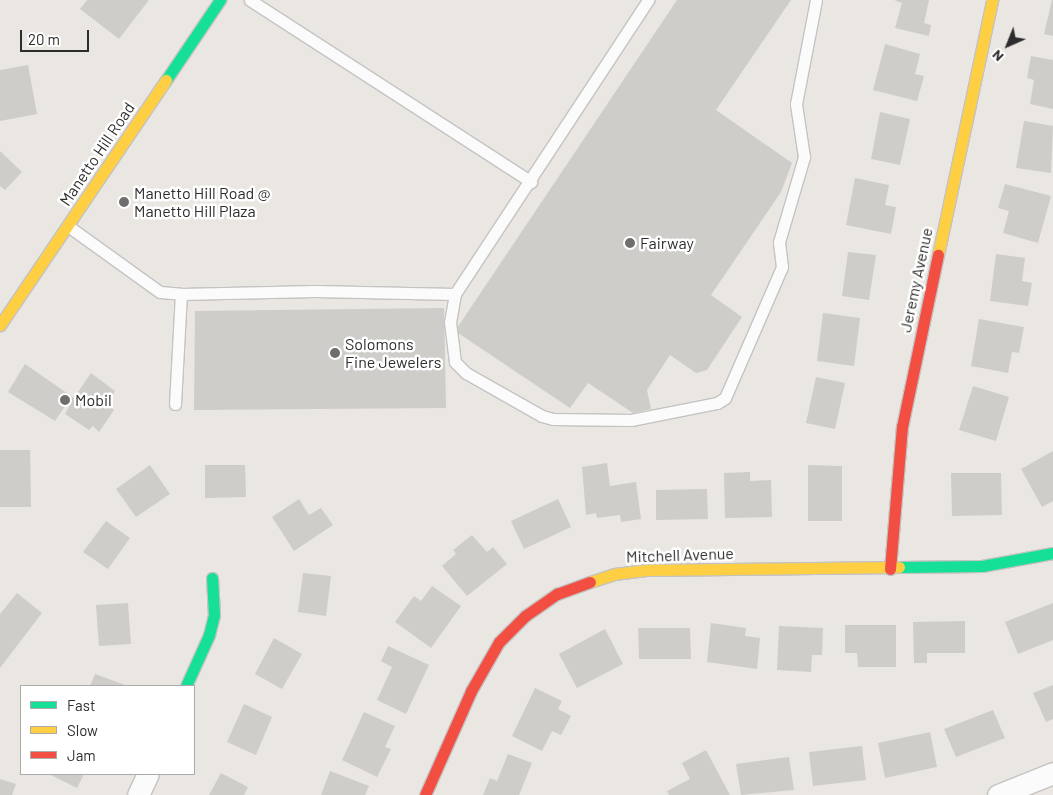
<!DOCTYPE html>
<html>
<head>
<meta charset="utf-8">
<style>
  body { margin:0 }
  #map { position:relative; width:1053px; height:795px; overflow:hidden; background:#eae7e2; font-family:Barlow,sans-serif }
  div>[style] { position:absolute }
  .building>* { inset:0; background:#cfcdc9 }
  .roads { filter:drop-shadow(1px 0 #c4c3c3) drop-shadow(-1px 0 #c4c3c3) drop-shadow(0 1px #c4c3c3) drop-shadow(0 -1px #c4c3c3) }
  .lane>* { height:11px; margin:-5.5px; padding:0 5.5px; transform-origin:5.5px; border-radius:5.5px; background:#fcfbfb }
  .street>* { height:21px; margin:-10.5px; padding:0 10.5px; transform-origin:10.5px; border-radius:10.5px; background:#fcfbfb }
  .fast>* { height:11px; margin:-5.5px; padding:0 5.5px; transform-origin:5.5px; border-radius:5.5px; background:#16e098 }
  .slow>* { height:11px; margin:-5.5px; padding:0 5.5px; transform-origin:5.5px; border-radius:5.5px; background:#ffcf43 }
  .jam>* { height:11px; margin:-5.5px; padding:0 5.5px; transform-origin:5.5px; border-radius:5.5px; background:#f24e42 }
  .dots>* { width:14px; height:14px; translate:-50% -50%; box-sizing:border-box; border:2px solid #fff; border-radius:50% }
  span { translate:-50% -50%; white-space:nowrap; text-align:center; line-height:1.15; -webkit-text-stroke:5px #fff; paint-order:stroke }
  .street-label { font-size:16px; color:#2d2d2d }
  .poi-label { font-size:16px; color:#2d2d2d }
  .left { translate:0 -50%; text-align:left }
  .legend { position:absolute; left:20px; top:685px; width:175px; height:90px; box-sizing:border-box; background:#fff; border:1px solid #ababab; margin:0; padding:6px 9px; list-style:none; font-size:15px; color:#2d2d2d }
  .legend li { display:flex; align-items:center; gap:10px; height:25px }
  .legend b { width:25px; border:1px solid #ababab }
  .north { position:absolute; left:983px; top:20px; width:50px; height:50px; -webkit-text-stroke:4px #fff; paint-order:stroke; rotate:224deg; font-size:14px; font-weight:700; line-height:20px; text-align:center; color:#2d2d2d }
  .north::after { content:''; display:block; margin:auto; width:18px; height:22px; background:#2d2d2d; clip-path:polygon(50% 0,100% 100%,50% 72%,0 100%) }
  .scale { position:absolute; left:20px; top:30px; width:69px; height:22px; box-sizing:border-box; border:2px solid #2d2d2d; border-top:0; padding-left:6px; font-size:15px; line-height:18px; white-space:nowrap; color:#2d2d2d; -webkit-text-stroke:4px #fff; paint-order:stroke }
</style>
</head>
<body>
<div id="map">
  <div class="building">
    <div style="clip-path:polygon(87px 0,149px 0,119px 39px,80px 9px)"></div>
    <div style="clip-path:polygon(677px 0,791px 0,716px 110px,792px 163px,781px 192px,711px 295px,742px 317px,707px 370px,696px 373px,670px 355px,647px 390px,651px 409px,633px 413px,588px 383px,570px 408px,455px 331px)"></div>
    <div style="clip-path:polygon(894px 0,929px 0,924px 23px,931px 25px,929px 36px,895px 28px,902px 3px)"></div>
    <div style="clip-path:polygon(1052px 0,1053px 0,1053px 36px,1044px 34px)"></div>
    <div style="clip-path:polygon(885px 44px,920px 54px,915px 74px,924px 76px,917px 101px,873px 90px)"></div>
    <div style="clip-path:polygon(1031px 56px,1053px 60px,1053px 109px,1030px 104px,1034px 80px,1027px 78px)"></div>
    <div style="clip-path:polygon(28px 65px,37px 114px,0 121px,0 70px)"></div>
    <div style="clip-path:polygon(880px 112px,910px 119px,900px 165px,871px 159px)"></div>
    <div style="clip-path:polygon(1024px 121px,1053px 126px,1051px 173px,1016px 168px)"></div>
    <div style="clip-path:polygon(0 151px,22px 172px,5px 190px,0 186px)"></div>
    <div style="clip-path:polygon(855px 178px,889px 185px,885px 205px,896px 207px,891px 234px,846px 225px)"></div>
    <div style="clip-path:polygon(1005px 184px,1051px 196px,1038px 243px,1003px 233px,1009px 211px,998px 208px)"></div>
    <div style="clip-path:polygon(848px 252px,876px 255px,869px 300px,842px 296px)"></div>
    <div style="clip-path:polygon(996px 254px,1025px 258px,1022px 281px,1032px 283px,1028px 306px,990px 301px)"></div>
    <div style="clip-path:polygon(444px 308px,446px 408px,194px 410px,195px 311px)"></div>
    <div style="clip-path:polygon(823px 313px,860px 318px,854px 366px,817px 361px)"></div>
    <div style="clip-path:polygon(979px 319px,1024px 327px,1019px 353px,1012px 352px,1008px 373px,971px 366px)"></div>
    <div style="clip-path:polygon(25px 364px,74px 398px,91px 373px,115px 391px,107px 404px,114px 410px,99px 432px,93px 426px,89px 430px,65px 414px,71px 403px,68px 402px,55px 421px,8px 392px)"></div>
    <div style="clip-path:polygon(816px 377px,845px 383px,835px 429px,806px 423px)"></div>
    <div style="clip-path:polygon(973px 386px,1009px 397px,996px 441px,959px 430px)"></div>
    <div style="clip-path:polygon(0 450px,30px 450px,31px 507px,0 507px)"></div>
    <div style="clip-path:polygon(1053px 451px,1053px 501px,1042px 507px,1021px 469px)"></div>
    <div style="clip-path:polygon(607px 463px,610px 486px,636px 482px,641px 519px,621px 522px,620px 515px,597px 518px,596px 513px,586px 515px,582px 467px)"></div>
    <div style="clip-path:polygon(150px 465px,170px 494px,136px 517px,116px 489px)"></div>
    <div style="clip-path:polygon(205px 465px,245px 465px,246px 497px,205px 498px)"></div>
    <div style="clip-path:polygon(808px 465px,842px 466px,842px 521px,808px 521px)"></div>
    <div style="clip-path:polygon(750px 472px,750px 481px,771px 480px,772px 517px,725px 518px,724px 473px)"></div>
    <div style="clip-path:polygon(951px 473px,1001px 473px,1002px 515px,952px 516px)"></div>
    <div style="clip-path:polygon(707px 489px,708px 519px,656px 520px,656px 490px)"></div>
    <div style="clip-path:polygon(299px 499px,309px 515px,321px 508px,333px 525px,294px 551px,272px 517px)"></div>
    <div style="clip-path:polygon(558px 499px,571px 527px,524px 549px,511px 521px)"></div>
    <div style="clip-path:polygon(106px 521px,130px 538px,108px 569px,83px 552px)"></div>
    <div style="clip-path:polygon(472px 535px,487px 552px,493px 547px,507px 564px,467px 596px,442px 566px,456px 554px,453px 550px)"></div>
    <div style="clip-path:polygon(303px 573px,331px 576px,326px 616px,298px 612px)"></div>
    <div style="clip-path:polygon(432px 586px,461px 606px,431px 648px,395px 622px,414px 596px,421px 601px)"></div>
    <div style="clip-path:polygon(17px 593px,42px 613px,0 668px,0 614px)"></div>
    <div style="clip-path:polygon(128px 603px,131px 644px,99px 646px,96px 605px)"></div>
    <div style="clip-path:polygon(1053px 603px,1053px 640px,1018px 654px,1005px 622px)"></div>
    <div style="clip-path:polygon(965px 621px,965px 653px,927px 653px,927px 663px,914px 663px,913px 622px)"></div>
    <div style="clip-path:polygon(711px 623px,746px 628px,745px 636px,760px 638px,757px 669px,707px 662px)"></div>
    <div style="clip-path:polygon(845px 625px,896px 625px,896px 667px,858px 667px,857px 653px,845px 653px)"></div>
    <div style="clip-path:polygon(779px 626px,823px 628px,822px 655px,812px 655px,811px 672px,777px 670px)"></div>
    <div style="clip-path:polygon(638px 628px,690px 628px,691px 659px,639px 659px)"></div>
    <div style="clip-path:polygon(605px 629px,623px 664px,577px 688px,559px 654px)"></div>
    <div style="clip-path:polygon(274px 638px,302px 654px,282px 689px,255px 674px)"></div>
    <div style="clip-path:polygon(388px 646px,429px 665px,406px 714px,377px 700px,392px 667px,381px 661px)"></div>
    <div style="clip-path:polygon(95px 674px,128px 686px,90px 686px)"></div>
    <div style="clip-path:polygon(1053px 685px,1053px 719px,1046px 722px,1033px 693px)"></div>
    <div style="clip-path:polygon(535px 688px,562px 701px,558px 709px,571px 716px,561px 735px,552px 731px,542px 751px,512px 736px)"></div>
    <div style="clip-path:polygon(244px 704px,272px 717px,256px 755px,227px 742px)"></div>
    <div style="clip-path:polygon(993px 710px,1005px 738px,956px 757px,944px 729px)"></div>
    <div style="clip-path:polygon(364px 712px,395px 726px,385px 747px,391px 749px,377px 777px,342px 760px)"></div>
    <div style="clip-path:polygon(930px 732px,937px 767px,885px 778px,878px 743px)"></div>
    <div style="clip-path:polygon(862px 746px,866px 780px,813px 786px,809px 752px)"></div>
    <div style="clip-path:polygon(706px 750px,730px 795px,669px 795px,667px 791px,690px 779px,682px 763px)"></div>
    <div style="clip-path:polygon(508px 754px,532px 763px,519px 795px,483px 795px,490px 778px,497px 781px)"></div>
    <div style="clip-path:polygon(789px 757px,794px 790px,741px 795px,736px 764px)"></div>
    <div style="clip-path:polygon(330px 771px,369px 786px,365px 795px,321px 795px)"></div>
    <div style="clip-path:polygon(221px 773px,248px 787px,244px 795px,209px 795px)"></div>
    <div style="clip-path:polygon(49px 774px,84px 774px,77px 788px)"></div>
    <div style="clip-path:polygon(0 779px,16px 784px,12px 795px,0 795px)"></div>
  </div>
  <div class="roads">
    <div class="lane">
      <div style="left:250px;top:0;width:335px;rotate:32.9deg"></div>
      <div style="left:68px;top:226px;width:113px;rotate:35.7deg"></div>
      <div style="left:160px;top:292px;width:21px;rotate:5deg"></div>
      <div style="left:455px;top:294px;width:28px;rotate:100deg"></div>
      <div style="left:450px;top:322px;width:40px;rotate:82.9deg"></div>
      <div style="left:455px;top:362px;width:16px;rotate:45deg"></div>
      <div style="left:466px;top:373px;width:87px;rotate:29.5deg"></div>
      <div style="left:542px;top:416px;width:11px;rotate:15deg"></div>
      <div style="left:553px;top:419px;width:78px;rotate:0.7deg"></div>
      <div style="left:631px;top:420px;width:88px;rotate:-11.2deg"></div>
      <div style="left:717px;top:403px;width:9px;rotate:-32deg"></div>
      <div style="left:725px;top:398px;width:143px;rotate:-66.5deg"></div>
      <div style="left:782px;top:267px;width:25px;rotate:-97deg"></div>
      <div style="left:779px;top:242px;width:89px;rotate:-73.6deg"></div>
      <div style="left:804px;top:157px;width:54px;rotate:-98.6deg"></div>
      <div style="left:796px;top:104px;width:106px;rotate:-79.1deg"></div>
      <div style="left:175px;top:404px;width:110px;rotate:-86.9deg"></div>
      <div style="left:181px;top:294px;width:134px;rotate:-1.3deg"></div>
      <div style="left:315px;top:291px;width:140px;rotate:1.2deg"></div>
      <div style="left:455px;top:294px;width:352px;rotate:-56.7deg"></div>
    </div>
    <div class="street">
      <div style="left:138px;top:795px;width:23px;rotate:-65deg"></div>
      <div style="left:998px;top:795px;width:59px;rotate:-21.8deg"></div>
    </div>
    <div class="fast">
      <div style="left:166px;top:80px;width:97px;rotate:-56deg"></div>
      <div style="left:899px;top:567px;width:83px;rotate:-0.7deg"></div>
      <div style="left:982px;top:566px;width:72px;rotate:-10.4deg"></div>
      <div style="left:186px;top:686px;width:56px;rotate:-65.7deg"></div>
      <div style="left:209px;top:635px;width:21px;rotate:-76deg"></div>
      <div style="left:214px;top:615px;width:37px;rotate:-93deg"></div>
    </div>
    <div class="slow">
      <div style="left:938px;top:255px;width:261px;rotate:-78deg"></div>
      <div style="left:0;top:325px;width:296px;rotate:-55.9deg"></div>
      <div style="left:590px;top:582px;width:25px;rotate:-18deg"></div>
      <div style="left:614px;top:574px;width:32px;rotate:-7deg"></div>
      <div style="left:646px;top:570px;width:253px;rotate:-0.7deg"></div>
    </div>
    <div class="jam">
      <div style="left:890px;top:569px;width:143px;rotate:-85.2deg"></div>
      <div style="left:902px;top:427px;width:176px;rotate:-78.2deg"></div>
      <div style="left:425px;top:795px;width:114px;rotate:-66.1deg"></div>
      <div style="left:471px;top:691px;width:56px;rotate:-60.3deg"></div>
      <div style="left:499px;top:642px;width:37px;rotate:-45deg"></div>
      <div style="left:525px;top:616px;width:39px;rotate:-35deg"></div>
      <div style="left:557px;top:594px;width:35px;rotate:-20deg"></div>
    </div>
  </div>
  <div class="dots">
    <div style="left:124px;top:202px;background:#6f6e6c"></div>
    <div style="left:630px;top:243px;background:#6f6e6c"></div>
    <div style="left:335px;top:353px;background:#6f6e6c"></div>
    <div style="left:65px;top:400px;background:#6f6e6c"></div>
  </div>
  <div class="street-label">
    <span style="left:97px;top:154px;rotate:-56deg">Manetto Hill Road</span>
    <span style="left:916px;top:280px;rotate:-78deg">Jeremy Avenue</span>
    <span style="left:680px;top:555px;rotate:-2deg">Mitchell Avenue</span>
  </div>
  <div class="poi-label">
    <span class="left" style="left:134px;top:202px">Manetto Hill Road @<br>Manetto Hill Plaza</span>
    <span class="left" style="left:640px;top:243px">Fairway</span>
    <span class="left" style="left:345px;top:353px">Solomons<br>Fine Jewelers</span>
    <span class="left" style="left:75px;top:400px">Mobil</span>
  </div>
  <ul class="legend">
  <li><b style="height:6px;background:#16e098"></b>Fast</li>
  <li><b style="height:6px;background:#ffcf43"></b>Slow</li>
  <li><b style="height:6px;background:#f24e42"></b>Jam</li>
  </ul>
  <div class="north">N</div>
  <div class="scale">20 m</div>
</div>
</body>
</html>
